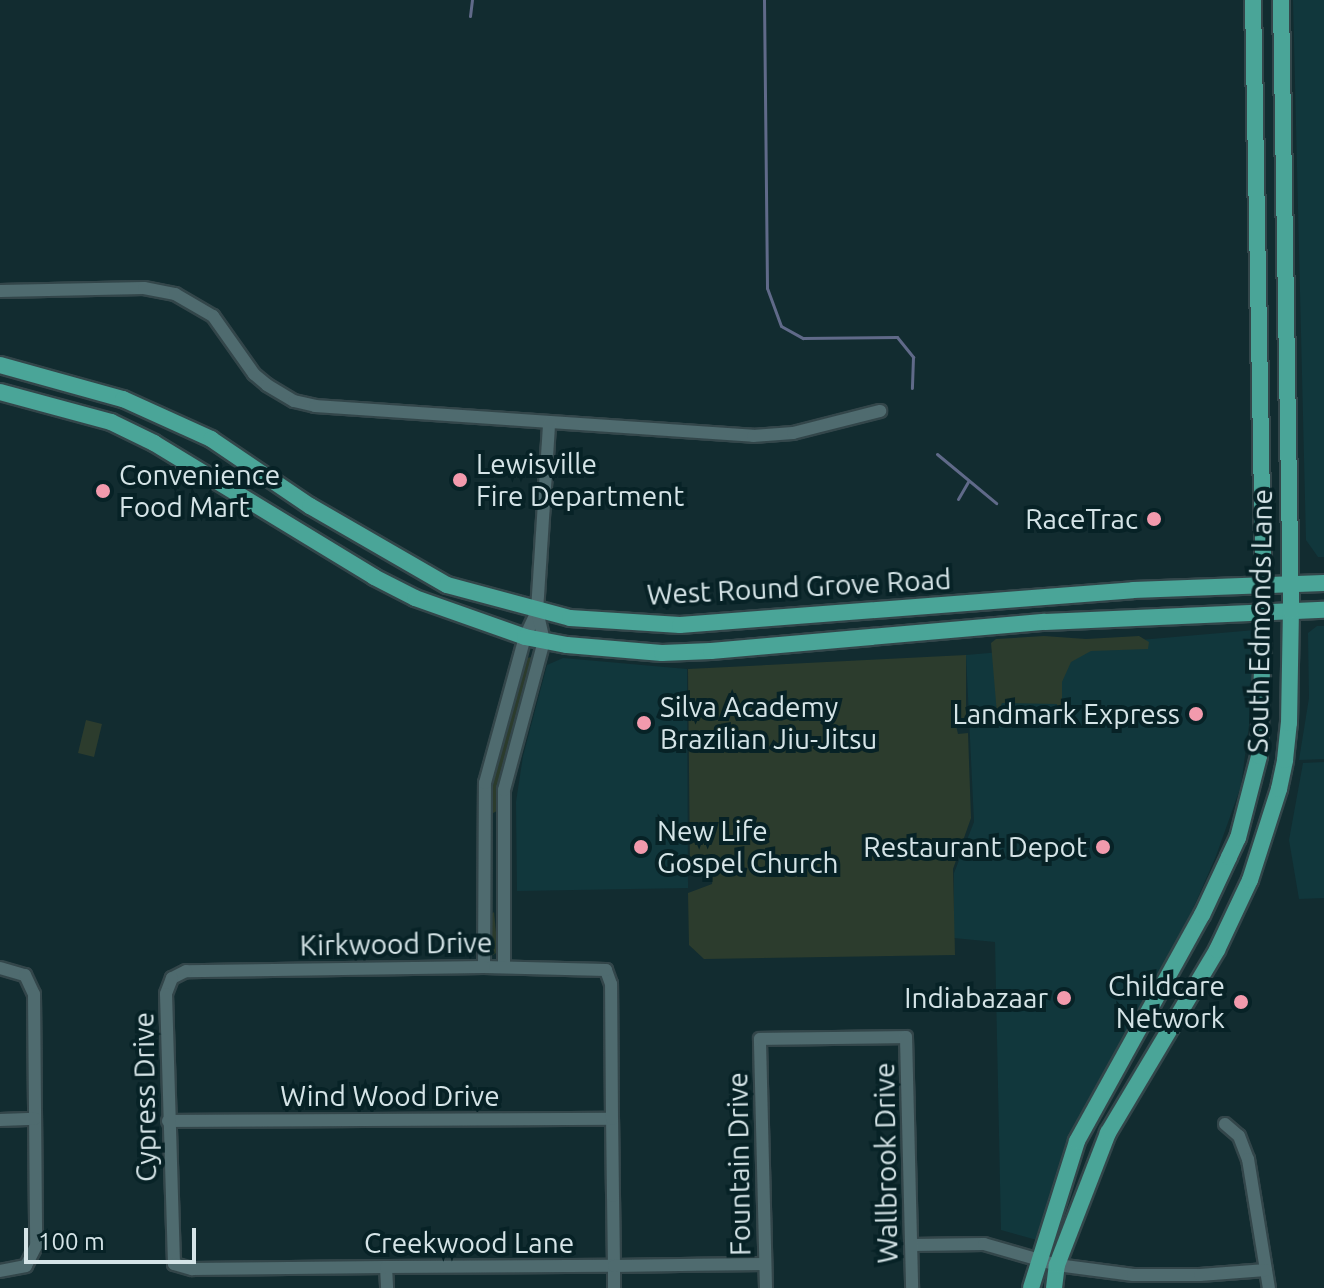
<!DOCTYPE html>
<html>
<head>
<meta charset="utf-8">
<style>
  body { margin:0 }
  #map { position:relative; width:1324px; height:1288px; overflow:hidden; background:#122c30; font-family:Ubuntu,sans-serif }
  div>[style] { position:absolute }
  .built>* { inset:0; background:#11373c }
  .green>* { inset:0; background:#2c3c2d }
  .stream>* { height:3px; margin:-1.5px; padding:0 1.5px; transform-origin:1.5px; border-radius:1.5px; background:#606a89 }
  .roads { filter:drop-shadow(2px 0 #33464a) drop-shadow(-2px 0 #33464a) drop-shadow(0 2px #33464a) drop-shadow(0 -2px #33464a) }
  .minor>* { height:12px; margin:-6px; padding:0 6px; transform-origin:6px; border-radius:6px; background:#4f6b6f }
  .major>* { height:16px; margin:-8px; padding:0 8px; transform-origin:8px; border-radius:8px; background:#4aa598 }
  .dots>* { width:22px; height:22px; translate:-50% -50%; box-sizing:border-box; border:4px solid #072226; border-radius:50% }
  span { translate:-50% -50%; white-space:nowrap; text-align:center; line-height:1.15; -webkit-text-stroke:8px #072226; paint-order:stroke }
  .poi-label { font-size:28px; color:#d5e4e7 }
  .left { translate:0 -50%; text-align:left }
  .right { translate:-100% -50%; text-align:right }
  .street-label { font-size:28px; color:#d5e4e7 }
  .scale { position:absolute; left:24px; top:1228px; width:172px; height:36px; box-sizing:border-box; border:4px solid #d5e4e7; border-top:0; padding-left:10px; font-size:24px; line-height:28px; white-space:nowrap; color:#d5e4e7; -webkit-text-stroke:6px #072226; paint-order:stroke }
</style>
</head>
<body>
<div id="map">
  <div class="built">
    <div style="clip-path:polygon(1293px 0,1324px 0,1324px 557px,1318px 557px,1306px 540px)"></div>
    <div style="clip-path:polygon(1317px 626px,1324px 626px,1324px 759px,1299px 760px,1309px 698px,1308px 633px)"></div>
    <div style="clip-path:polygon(1255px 630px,1253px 695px,1241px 786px,1216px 856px,1172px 957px,1092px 1095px,1037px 1240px,1001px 1230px,995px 942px,954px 938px,954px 873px,974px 822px,966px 655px)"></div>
    <div style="clip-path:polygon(563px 658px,687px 669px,688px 888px,517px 891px,516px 802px,523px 756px,547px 665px)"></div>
    <div style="clip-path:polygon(1324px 762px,1324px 898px,1299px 899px,1289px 840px,1303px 763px)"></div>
  </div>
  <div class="green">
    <div style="clip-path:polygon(1044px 636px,1086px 639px,1139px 636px,1149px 642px,1148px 649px,1091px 651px,1071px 662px,1062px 682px,1062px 713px,1057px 711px,1057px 704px,1002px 703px,997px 714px,991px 643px,996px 639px)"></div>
    <div style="clip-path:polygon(966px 655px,966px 719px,955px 721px,958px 734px,968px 733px,971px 818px,953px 869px,955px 955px,704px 959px,689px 945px,688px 893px,712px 884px,713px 872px,690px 871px,688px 669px)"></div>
    <div style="clip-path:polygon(532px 657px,500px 780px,497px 811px,493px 813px,490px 811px,495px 768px,526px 658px)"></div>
    <div style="clip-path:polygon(86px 720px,102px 724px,94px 757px,78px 753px)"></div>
    <div style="clip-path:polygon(494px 912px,498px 952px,493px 955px,490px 915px)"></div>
  </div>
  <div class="stream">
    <div style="left:764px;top:0;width:288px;rotate:89.4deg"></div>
    <div style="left:767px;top:288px;width:40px;rotate:69.8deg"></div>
    <div style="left:781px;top:326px;width:25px;rotate:29deg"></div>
    <div style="left:803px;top:338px;width:94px;rotate:-0.6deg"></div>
    <div style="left:897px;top:337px;width:26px;rotate:51deg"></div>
    <div style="left:913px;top:357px;width:31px;rotate:92deg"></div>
    <div style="left:470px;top:16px;width:16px;rotate:-83deg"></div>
    <div style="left:937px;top:454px;width:77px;rotate:39.7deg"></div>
    <div style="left:958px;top:499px;width:20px;rotate:-60deg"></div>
  </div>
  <div class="roads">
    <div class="minor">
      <div style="left:0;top:291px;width:144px;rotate:-1.2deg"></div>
      <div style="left:144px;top:288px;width:32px;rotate:11deg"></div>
      <div style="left:175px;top:294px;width:44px;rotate:30.1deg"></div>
      <div style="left:213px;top:316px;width:71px;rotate:54.7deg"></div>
      <div style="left:254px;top:374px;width:17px;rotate:40deg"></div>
      <div style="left:267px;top:385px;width:31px;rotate:31deg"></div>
      <div style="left:294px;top:401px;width:22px;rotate:13deg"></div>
      <div style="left:315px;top:406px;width:439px;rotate:3.9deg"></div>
      <div style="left:753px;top:436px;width:40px;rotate:-4.3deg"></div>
      <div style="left:793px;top:433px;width:90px;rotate:-14.2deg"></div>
      <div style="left:484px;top:967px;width:184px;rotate:-89.7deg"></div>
      <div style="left:485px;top:783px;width:151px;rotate:-74.7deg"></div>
      <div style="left:525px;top:637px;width:29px;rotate:-65deg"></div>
      <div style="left:504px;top:967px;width:177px;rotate:-90deg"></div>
      <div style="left:504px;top:790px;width:154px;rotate:-75deg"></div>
      <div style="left:544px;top:641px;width:31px;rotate:-103deg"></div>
      <div style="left:537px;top:611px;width:188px;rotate:-86.3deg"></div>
      <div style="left:0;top:968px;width:26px;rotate:16deg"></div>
      <div style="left:25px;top:975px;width:21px;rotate:65deg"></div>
      <div style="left:34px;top:994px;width:252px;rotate:89.5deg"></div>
      <div style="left:36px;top:1246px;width:22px;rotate:117deg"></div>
      <div style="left:26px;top:1266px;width:26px;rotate:169deg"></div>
      <div style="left:0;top:1120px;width:35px;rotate:-2deg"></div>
      <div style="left:168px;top:1121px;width:444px;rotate:-0.3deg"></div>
      <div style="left:1225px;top:1124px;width:18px;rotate:41deg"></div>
      <div style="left:1239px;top:1136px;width:25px;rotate:69deg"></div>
      <div style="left:1248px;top:1159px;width:131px;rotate:80.8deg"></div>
      <div style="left:912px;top:1245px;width:72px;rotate:-0.8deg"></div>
      <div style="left:984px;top:1244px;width:76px;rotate:16deg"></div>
      <div style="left:1057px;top:1265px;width:77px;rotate:7.5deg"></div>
      <div style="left:1133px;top:1275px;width:67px"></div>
      <div style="left:1200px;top:1275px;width:66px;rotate:-4.3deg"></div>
      <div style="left:386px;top:1267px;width:21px;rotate:87deg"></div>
      <div style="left:614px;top:1288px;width:22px;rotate:-90deg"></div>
      <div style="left:614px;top:1266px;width:70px;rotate:-90.8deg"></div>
      <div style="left:613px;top:1196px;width:77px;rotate:-90.7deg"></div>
      <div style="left:612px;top:1119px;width:135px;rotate:-90.4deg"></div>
      <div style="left:611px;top:984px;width:15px;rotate:-110deg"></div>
      <div style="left:606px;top:970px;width:122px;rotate:-178.6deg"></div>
      <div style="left:484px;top:967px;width:298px;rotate:179.2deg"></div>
      <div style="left:186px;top:971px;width:16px;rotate:153deg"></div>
      <div style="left:172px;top:978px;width:17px;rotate:111deg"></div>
      <div style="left:166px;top:994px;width:270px;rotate:88.3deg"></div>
      <div style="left:174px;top:1264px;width:19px;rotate:16deg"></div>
      <div style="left:192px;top:1269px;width:194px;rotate:-0.6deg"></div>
      <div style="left:386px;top:1267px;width:228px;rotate:-0.3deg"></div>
      <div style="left:614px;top:1266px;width:151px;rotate:-0.8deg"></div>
      <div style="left:766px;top:1288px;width:249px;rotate:-91.4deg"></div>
      <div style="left:760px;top:1039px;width:146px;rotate:-0.8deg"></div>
      <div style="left:906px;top:1037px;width:251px;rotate:88.6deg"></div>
    </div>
    <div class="major">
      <div style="left:0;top:365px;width:128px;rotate:15.5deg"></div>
      <div style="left:123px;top:399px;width:97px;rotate:24.4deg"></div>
      <div style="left:211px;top:439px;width:120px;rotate:34.1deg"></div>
      <div style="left:310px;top:506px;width:158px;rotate:30deg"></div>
      <div style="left:447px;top:585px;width:127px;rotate:15deg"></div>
      <div style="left:570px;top:618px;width:110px;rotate:3.6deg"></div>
      <div style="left:680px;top:625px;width:454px;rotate:-4.4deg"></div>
      <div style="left:1133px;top:590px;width:191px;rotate:-2.1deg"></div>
      <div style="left:0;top:392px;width:115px;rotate:15.1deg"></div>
      <div style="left:111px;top:422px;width:48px;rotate:26deg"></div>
      <div style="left:154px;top:443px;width:258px;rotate:31.3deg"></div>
      <div style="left:374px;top:577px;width:46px;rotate:27.1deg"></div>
      <div style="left:415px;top:598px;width:117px;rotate:19.5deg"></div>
      <div style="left:525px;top:637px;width:43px;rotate:10.8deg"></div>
      <div style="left:567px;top:645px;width:95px;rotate:4.8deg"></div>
      <div style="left:662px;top:653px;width:49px;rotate:-2.3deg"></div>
      <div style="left:711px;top:651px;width:335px;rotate:-5deg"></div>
      <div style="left:1045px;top:622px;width:279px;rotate:-2.5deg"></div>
      <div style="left:1031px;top:1288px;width:154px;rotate:-72.6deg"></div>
      <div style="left:1077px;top:1141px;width:258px;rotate:-61.1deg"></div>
      <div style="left:1202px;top:915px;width:64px;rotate:-65deg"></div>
      <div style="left:1229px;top:857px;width:21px;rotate:-65deg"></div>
      <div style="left:1238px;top:838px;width:85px;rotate:-75.6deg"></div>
      <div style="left:1259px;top:756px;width:144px;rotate:-88deg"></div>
      <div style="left:1264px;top:612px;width:612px;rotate:-91.03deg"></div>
      <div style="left:1054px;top:1288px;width:23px;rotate:-83deg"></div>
      <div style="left:1057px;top:1265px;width:142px;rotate:-68.9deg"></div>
      <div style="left:1108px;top:1133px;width:213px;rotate:-59.2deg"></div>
      <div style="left:1217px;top:950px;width:77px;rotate:-64.8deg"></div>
      <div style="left:1250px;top:880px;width:96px;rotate:-72.3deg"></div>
      <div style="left:1279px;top:789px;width:30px;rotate:-78deg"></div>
      <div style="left:1285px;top:760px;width:37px;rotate:-84deg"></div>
      <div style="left:1289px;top:723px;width:112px;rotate:-89deg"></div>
      <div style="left:1291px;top:611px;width:611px;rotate:-90.94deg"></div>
    </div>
  </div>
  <div class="dots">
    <div style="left:460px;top:480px;background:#f29aad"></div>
    <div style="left:103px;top:491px;background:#f29aad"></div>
    <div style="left:1154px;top:519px;background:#f29aad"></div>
    <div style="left:1196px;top:714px;background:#f29aad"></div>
    <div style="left:644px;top:723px;background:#f29aad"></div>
    <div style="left:641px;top:847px;background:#f29aad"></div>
    <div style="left:1103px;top:847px;background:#f29aad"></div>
    <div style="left:1064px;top:998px;background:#f29aad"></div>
    <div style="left:1241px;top:1002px;background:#f29aad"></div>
  </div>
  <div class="poi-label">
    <span class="left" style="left:476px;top:480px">Lewisville<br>Fire Department</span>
    <span class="left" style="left:119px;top:491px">Convenience<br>Food Mart</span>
    <span class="right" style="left:1138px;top:519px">RaceTrac</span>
    <span class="left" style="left:660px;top:723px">Silva Academy<br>Brazilian Jiu-Jitsu</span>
    <span class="right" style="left:1180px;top:714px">Landmark Express</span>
    <span class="left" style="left:657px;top:847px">New Life<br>Gospel Church</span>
    <span class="right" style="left:1087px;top:847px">Restaurant Depot</span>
    <span class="right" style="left:1225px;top:1002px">Childcare<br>Network</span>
    <span class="right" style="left:1048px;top:998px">Indiabazaar</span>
  </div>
  <div class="street-label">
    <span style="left:799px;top:587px;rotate:-3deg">West Round Grove Road</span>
    <span style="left:1260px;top:621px;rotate:-89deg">South Edmonds Lane</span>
    <span style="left:396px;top:944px;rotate:-1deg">Kirkwood Drive</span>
    <span style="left:390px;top:1096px">Wind Wood Drive</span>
    <span style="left:145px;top:1097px;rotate:-91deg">Cypress Drive</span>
    <span style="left:886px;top:1163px;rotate:-91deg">Wallbrook Drive</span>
    <span style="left:739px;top:1164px;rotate:-91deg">Fountain Drive</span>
    <span style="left:469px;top:1243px">Creekwood Lane</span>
  </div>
  <div class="scale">100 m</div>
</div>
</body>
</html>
